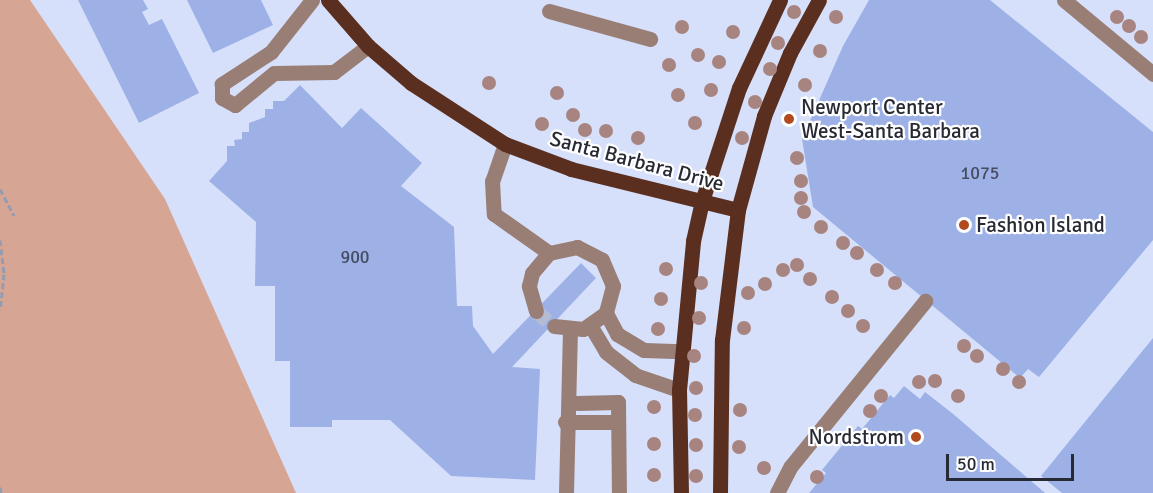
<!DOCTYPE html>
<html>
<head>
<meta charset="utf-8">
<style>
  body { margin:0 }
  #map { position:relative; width:1153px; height:493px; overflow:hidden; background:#d6e0fb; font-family:Signika,sans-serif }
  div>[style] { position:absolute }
  .green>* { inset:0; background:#d7a593 }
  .building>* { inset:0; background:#9db1e7 }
  .minor-tunnel>* { height:15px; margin-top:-7.5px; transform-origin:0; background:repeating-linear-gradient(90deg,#b3bcd3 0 15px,transparent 0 23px) }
  .path>* { height:3px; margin-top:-1.5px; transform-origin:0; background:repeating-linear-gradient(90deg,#959cb1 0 6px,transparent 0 9px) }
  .minor>* { height:15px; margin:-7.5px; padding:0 7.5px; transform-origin:7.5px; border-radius:7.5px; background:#997e75 }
  .major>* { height:15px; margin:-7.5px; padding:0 7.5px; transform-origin:7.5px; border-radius:7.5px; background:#5b2f1f }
  .trees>* { width:14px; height:14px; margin:-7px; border-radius:50%; background:#a88480 }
  .dots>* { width:16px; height:16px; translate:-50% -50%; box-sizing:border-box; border:3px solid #fff; border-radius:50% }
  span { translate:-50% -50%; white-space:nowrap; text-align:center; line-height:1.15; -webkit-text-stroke:4.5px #fff; paint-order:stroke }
  .number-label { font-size:18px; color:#444c61 }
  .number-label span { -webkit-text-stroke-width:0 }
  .poi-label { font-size:21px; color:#272a34 }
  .left { translate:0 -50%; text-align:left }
  .right { translate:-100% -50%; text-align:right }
  .street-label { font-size:21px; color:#272a34 }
  .scale { position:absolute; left:946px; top:454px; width:128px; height:27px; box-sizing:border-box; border:3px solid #272a34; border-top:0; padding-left:8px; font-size:18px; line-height:21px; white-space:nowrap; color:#272a34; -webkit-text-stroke:4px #fff; paint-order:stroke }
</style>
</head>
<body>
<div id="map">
  <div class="green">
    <div style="clip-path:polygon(0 0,30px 0,165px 199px,296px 493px,0 493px)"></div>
  </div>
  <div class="building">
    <div style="clip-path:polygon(78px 0,143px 0,148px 9px,142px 12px,149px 25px,162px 19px,199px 93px,139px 123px)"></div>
    <div style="clip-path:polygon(187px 0,261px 0,273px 25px,213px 53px)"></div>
    <div style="clip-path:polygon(869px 0,990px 0,1153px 132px,1153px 240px,1039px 377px,1028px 369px,1020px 378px,813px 207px,802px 139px,843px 46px)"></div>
    <div style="clip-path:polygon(300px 85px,342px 128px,361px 108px,422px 163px,401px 186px,454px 227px,457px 306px,472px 306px,473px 326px,493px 354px,581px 263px,596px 278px,512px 367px,540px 369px,535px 480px,451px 476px,390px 420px,332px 420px,332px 427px,290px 427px,290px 361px,275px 361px,275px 286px,255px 286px,256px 222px,209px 181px,227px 161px,227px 146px,235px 146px,234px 140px,242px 139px,242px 132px,249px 132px,249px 123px,265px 117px,265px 109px,273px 109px,273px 101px,284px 101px)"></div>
    <div style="clip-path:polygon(1153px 338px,1153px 493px,1062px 493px,1041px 476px)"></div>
    <div style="clip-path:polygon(904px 386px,920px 399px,925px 392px,952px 413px,1045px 493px,809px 493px,826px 473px,822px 470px,858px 426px,862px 429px,890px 395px,894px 398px)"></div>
  </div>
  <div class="minor-tunnel">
    <div style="left:536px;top:311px;width:23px;rotate:40deg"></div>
  </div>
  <div class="path">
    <div style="left:0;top:189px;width:30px;rotate:62deg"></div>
    <div style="left:0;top:240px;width:34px;rotate:83deg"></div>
    <div style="left:4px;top:274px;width:36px;rotate:96deg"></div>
    <div style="left:0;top:487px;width:6px;rotate:81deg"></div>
  </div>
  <div class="minor">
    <div style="left:312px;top:0;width:66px;rotate:128.3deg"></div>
    <div style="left:271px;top:52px;width:59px;rotate:146.9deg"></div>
    <div style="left:222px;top:84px;width:14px;rotate:90deg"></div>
    <div style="left:222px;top:98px;width:15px;rotate:28deg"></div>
    <div style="left:235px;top:105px;width:50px;rotate:-39.4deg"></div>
    <div style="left:274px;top:73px;width:60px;rotate:-1deg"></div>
    <div style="left:334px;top:72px;width:43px;rotate:-37.4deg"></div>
    <div style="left:1064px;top:0;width:116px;rotate:39.7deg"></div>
    <div style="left:549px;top:11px;width:105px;rotate:15.5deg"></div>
    <div style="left:505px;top:144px;width:39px;rotate:109deg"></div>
    <div style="left:492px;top:181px;width:33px;rotate:87deg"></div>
    <div style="left:494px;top:214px;width:67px;rotate:35.3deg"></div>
    <div style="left:536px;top:311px;width:26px;rotate:-106deg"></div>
    <div style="left:529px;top:286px;width:13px;rotate:-77deg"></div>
    <div style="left:532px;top:273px;width:26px;rotate:-50deg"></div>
    <div style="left:549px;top:253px;width:29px;rotate:-12deg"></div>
    <div style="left:577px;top:247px;width:28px;rotate:27deg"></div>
    <div style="left:602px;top:260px;width:28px;rotate:67deg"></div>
    <div style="left:613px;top:286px;width:28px;rotate:105deg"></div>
    <div style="left:606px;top:313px;width:28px;rotate:145deg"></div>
    <div style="left:583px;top:329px;width:29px;rotate:-174deg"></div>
    <div style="left:606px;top:313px;width:24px;rotate:62deg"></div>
    <div style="left:617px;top:334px;width:31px;rotate:31deg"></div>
    <div style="left:644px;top:350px;width:37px;rotate:2deg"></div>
    <div style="left:590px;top:325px;width:31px;rotate:59deg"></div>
    <div style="left:606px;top:352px;width:37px;rotate:38deg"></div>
    <div style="left:635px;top:375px;width:46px;rotate:18.8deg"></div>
    <div style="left:577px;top:403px;width:41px;rotate:-1.4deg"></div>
    <div style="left:618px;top:402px;width:91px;rotate:89.4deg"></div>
    <div style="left:565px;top:422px;width:53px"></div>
    <div style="left:566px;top:493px;width:163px;rotate:-88.6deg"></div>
    <div style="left:777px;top:493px;width:30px;rotate:-63deg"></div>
    <div style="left:791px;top:466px;width:213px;rotate:-50.9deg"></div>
  </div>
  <div class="major">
    <div style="left:328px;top:0;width:61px;rotate:49deg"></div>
    <div style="left:368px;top:46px;width:57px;rotate:40.7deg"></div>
    <div style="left:411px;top:83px;width:112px;rotate:33deg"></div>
    <div style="left:505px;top:144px;width:71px;rotate:20.7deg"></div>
    <div style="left:571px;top:169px;width:172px;rotate:13.8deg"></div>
    <div style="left:681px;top:493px;width:103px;rotate:-91.1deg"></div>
    <div style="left:679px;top:390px;width:150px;rotate:-84.6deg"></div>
    <div style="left:693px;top:241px;width:41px;rotate:-77.3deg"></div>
    <div style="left:702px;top:201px;width:119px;rotate:-71.9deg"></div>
    <div style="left:739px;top:88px;width:97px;rotate:-65deg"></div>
    <div style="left:720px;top:493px;width:153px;rotate:-89.3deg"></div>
    <div style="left:722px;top:340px;width:131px;rotate:-83deg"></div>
    <div style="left:738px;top:210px;width:98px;rotate:-74.5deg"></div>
    <div style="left:764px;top:116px;width:68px;rotate:-67.6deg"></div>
    <div style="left:790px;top:53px;width:60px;rotate:-61.3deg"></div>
  </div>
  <div class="trees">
    <div style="left:794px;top:12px"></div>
    <div style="left:836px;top:17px"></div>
    <div style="left:1117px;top:17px"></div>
    <div style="left:1129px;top:26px"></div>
    <div style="left:682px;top:27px"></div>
    <div style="left:733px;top:32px"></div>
    <div style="left:1141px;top:37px"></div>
    <div style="left:778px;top:43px"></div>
    <div style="left:820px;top:51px"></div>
    <div style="left:698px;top:55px"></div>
    <div style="left:719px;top:62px"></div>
    <div style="left:669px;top:65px"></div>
    <div style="left:770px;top:69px"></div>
    <div style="left:489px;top:83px"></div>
    <div style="left:805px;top:85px"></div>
    <div style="left:711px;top:90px"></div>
    <div style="left:557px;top:93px"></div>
    <div style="left:678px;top:95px"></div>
    <div style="left:755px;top:102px"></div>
    <div style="left:573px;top:115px"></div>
    <div style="left:695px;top:123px"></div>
    <div style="left:542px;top:124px"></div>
    <div style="left:585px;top:130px"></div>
    <div style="left:606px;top:131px"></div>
    <div style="left:638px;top:138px"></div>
    <div style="left:742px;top:138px"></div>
    <div style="left:797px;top:158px"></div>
    <div style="left:801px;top:181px"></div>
    <div style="left:801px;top:198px"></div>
    <div style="left:804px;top:212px"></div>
    <div style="left:821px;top:227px"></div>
    <div style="left:843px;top:243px"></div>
    <div style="left:857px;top:253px"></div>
    <div style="left:797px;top:265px"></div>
    <div style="left:666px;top:269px"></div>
    <div style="left:783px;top:270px"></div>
    <div style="left:877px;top:270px"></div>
    <div style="left:810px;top:279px"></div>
    <div style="left:701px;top:283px"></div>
    <div style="left:895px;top:283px"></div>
    <div style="left:765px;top:284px"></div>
    <div style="left:748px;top:293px"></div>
    <div style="left:832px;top:297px"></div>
    <div style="left:661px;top:299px"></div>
    <div style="left:848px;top:311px"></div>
    <div style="left:699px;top:318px"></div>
    <div style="left:863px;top:326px"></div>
    <div style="left:744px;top:328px"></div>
    <div style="left:658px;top:329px"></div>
    <div style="left:964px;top:346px"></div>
    <div style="left:694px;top:356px"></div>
    <div style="left:977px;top:356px"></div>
    <div style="left:1003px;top:369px"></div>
    <div style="left:935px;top:381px"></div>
    <div style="left:919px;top:382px"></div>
    <div style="left:1019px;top:382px"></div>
    <div style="left:696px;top:388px"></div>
    <div style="left:881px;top:396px"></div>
    <div style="left:958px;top:396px"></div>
    <div style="left:654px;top:407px"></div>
    <div style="left:740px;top:410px"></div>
    <div style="left:870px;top:411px"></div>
    <div style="left:695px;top:415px"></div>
    <div style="left:654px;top:444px"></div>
    <div style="left:696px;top:445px"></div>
    <div style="left:739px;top:447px"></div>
    <div style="left:764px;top:468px"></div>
    <div style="left:654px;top:475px"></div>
    <div style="left:696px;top:476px"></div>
    <div style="left:817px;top:477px"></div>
  </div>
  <div class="dots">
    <div style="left:789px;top:119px;background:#b04a20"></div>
    <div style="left:964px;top:225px;background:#b04a20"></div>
    <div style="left:916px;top:437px;background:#b04a20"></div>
  </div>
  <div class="number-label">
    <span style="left:980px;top:173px">1075</span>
    <span style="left:355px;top:257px">900</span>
  </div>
  <div class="poi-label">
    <span class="left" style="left:801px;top:119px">Newport Center<br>West-Santa Barbara</span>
    <span class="left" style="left:976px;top:225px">Fashion Island</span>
    <span class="right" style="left:904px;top:437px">Nordstrom</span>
  </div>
  <div class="street-label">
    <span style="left:637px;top:161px;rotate:15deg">Santa Barbara Drive</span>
  </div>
  <div class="scale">50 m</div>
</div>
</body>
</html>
